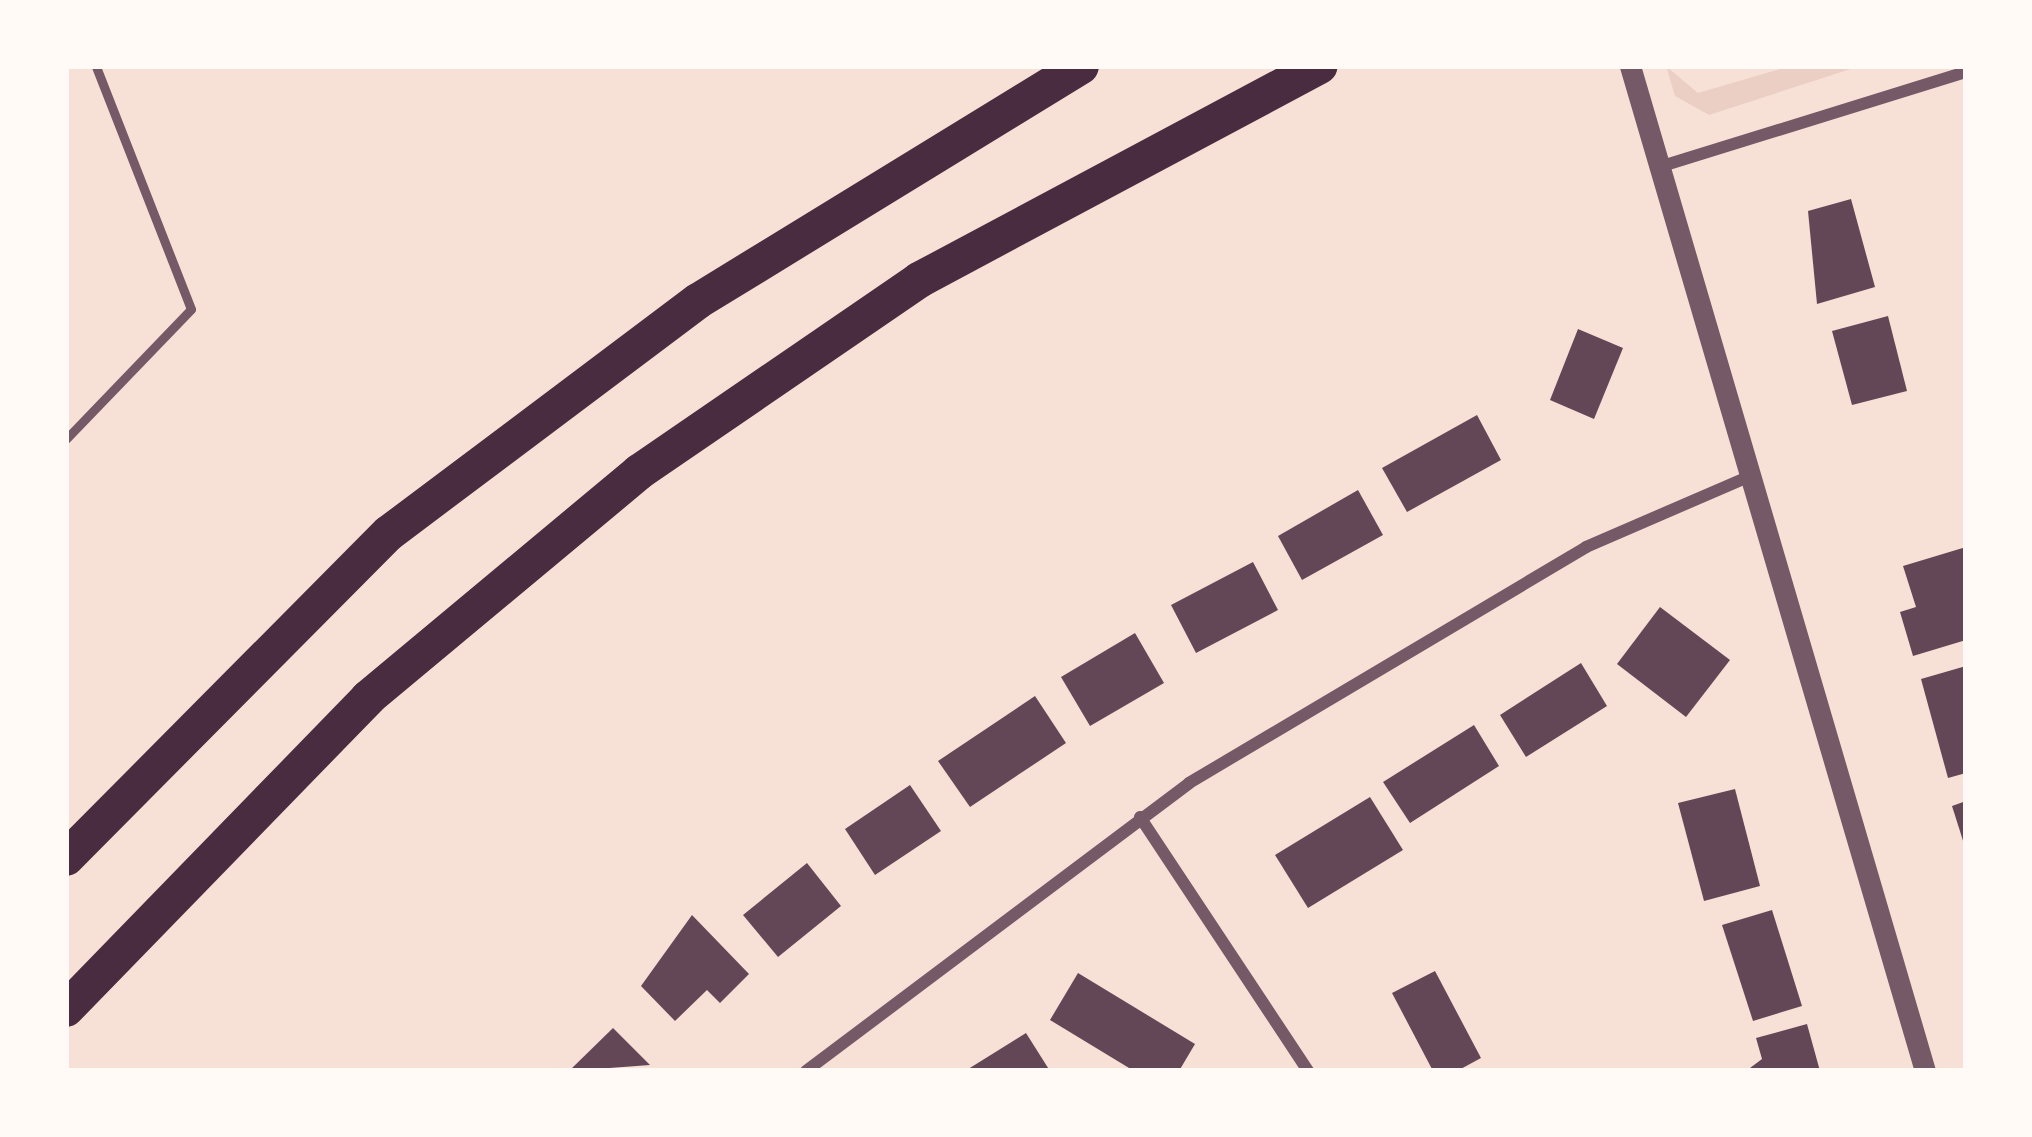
<!DOCTYPE html>
<html>
<head>
<meta charset="utf-8">
<style>
  body { margin:0 }
  #map { position:relative; width:2032px; height:1137px; overflow:hidden; background:#f7e1d7; font-family:Helvetica,sans-serif }
  div>[style] { position:absolute }
  .green>* { inset:0; background:#ebcfc5 }
  .building>* { inset:0; background:#644757 }
  .service>* { height:9px; margin:-4.5px; padding:0 4.5px; transform-origin:4.5px; border-radius:4.5px; background:#755966 }
  .minor>* { height:12px; margin:-6px; padding:0 6px; transform-origin:6px; border-radius:6px; background:#755966 }
  .tertiary>* { height:21px; margin:-10.5px; padding:0 10.5px; transform-origin:10.5px; border-radius:10.5px; background:#755966 }
  .motorway>* { height:36px; margin:-18px; padding:0 18px; transform-origin:18px; border-radius:18px; background:#4a2c40 }
  span { translate:-50% -50%; white-space:nowrap; text-align:center; line-height:1.15; -webkit-text-stroke:9px #fffaf5; paint-order:stroke }
  .frame { position:absolute; inset:0; border:69px solid #fffaf5; pointer-events:none }
</style>
</head>
<body>
<div id="map">
  <div class="green">
    <div style="clip-path:polygon(1666px 66px,1698px 93px,1790px 66px,1860px 66px,1709px 115px,1675px 96px)"></div>
  </div>
  <div class="building">
    <div style="clip-path:polygon(1851px 199px,1875px 287px,1817px 304px,1808px 211px)"></div>
    <div style="clip-path:polygon(1888px 316px,1907px 391px,1852px 405px,1832px 331px)"></div>
    <div style="clip-path:polygon(1578px 329px,1623px 348px,1594px 419px,1550px 400px)"></div>
    <div style="clip-path:polygon(1477px 415px,1501px 460px,1407px 512px,1382px 468px)"></div>
    <div style="clip-path:polygon(1358px 490px,1383px 535px,1302px 580px,1278px 536px)"></div>
    <div style="clip-path:polygon(1966px 547px,1966px 640px,1913px 656px,1900px 612px,1916px 607px,1903px 566px)"></div>
    <div style="clip-path:polygon(1253px 562px,1278px 610px,1196px 653px,1171px 605px)"></div>
    <div style="clip-path:polygon(1660px 607px,1730px 660px,1686px 717px,1617px 664px)"></div>
    <div style="clip-path:polygon(1135px 633px,1164px 683px,1090px 726px,1061px 677px)"></div>
    <div style="clip-path:polygon(1581px 663px,1607px 706px,1526px 757px,1500px 715px)"></div>
    <div style="clip-path:polygon(1966px 666px,1966px 773px,1948px 778px,1921px 679px)"></div>
    <div style="clip-path:polygon(1035px 696px,1066px 743px,970px 807px,938px 761px)"></div>
    <div style="clip-path:polygon(1474px 725px,1499px 766px,1410px 823px,1383px 782px)"></div>
    <div style="clip-path:polygon(910px 785px,941px 831px,875px 875px,845px 829px)"></div>
    <div style="clip-path:polygon(1735px 789px,1760px 886px,1704px 901px,1678px 803px)"></div>
    <div style="clip-path:polygon(1370px 797px,1403px 850px,1308px 908px,1275px 855px)"></div>
    <div style="clip-path:polygon(1966px 801px,1966px 846px,1965px 847px,1952px 806px)"></div>
    <div style="clip-path:polygon(807px 863px,841px 906px,778px 957px,743px 915px)"></div>
    <div style="clip-path:polygon(1772px 910px,1802px 1006px,1753px 1021px,1722px 925px)"></div>
    <div style="clip-path:polygon(692px 915px,749px 974px,720px 1003px,707px 990px,675px 1021px,641px 986px)"></div>
    <div style="clip-path:polygon(1435px 971px,1481px 1058px,1457px 1071px,1433px 1071px,1392px 993px)"></div>
    <div style="clip-path:polygon(1078px 973px,1195px 1044px,1179px 1071px,1134px 1071px,1050px 1020px)"></div>
    <div style="clip-path:polygon(1807px 1024px,1820px 1071px,1746px 1071px,1762px 1059px,1756px 1038px)"></div>
    <div style="clip-path:polygon(613px 1028px,650px 1065px,569px 1071px)"></div>
    <div style="clip-path:polygon(1026px 1033px,1050px 1071px,965px 1071px)"></div>
  </div>
  <div class="service">
    <div style="left:66px;top:439px;width:180px;rotate:-46.1deg"></div>
    <div style="left:191px;top:309px;width:261px;rotate:-111.4deg"></div>
  </div>
  <div class="minor">
    <div style="left:1659px;top:167px;width:321px;rotate:-17.2deg"></div>
    <div style="left:1140px;top:817px;width:305px;rotate:56.5deg"></div>
    <div style="left:806px;top:1071px;width:479px;rotate:-36.9deg"></div>
    <div style="left:1189px;top:783px;width:462px;rotate:-30.7deg"></div>
    <div style="left:1586px;top:547px;width:179px;rotate:-23.4deg"></div>
  </div>
  <div class="tertiary">
    <div style="left:1630px;top:66px;width:1047px;rotate:73.64deg"></div>
  </div>
  <div class="motorway">
    <div style="left:66px;top:858px;width:458px;rotate:-45.2deg"></div>
    <div style="left:389px;top:533px;width:386px;rotate:-36.9deg"></div>
    <div style="left:698px;top:301px;width:449px;rotate:-31.5deg"></div>
    <div style="left:66px;top:1009px;width:434px;rotate:-45.8deg"></div>
    <div style="left:368px;top:698px;width:353px;rotate:-39.8deg"></div>
    <div style="left:639px;top:472px;width:340px;rotate:-34.4deg"></div>
    <div style="left:919px;top:280px;width:454px;rotate:-28.1deg"></div>
  </div>
  <div class="frame"></div>
</div>
</body>
</html>
